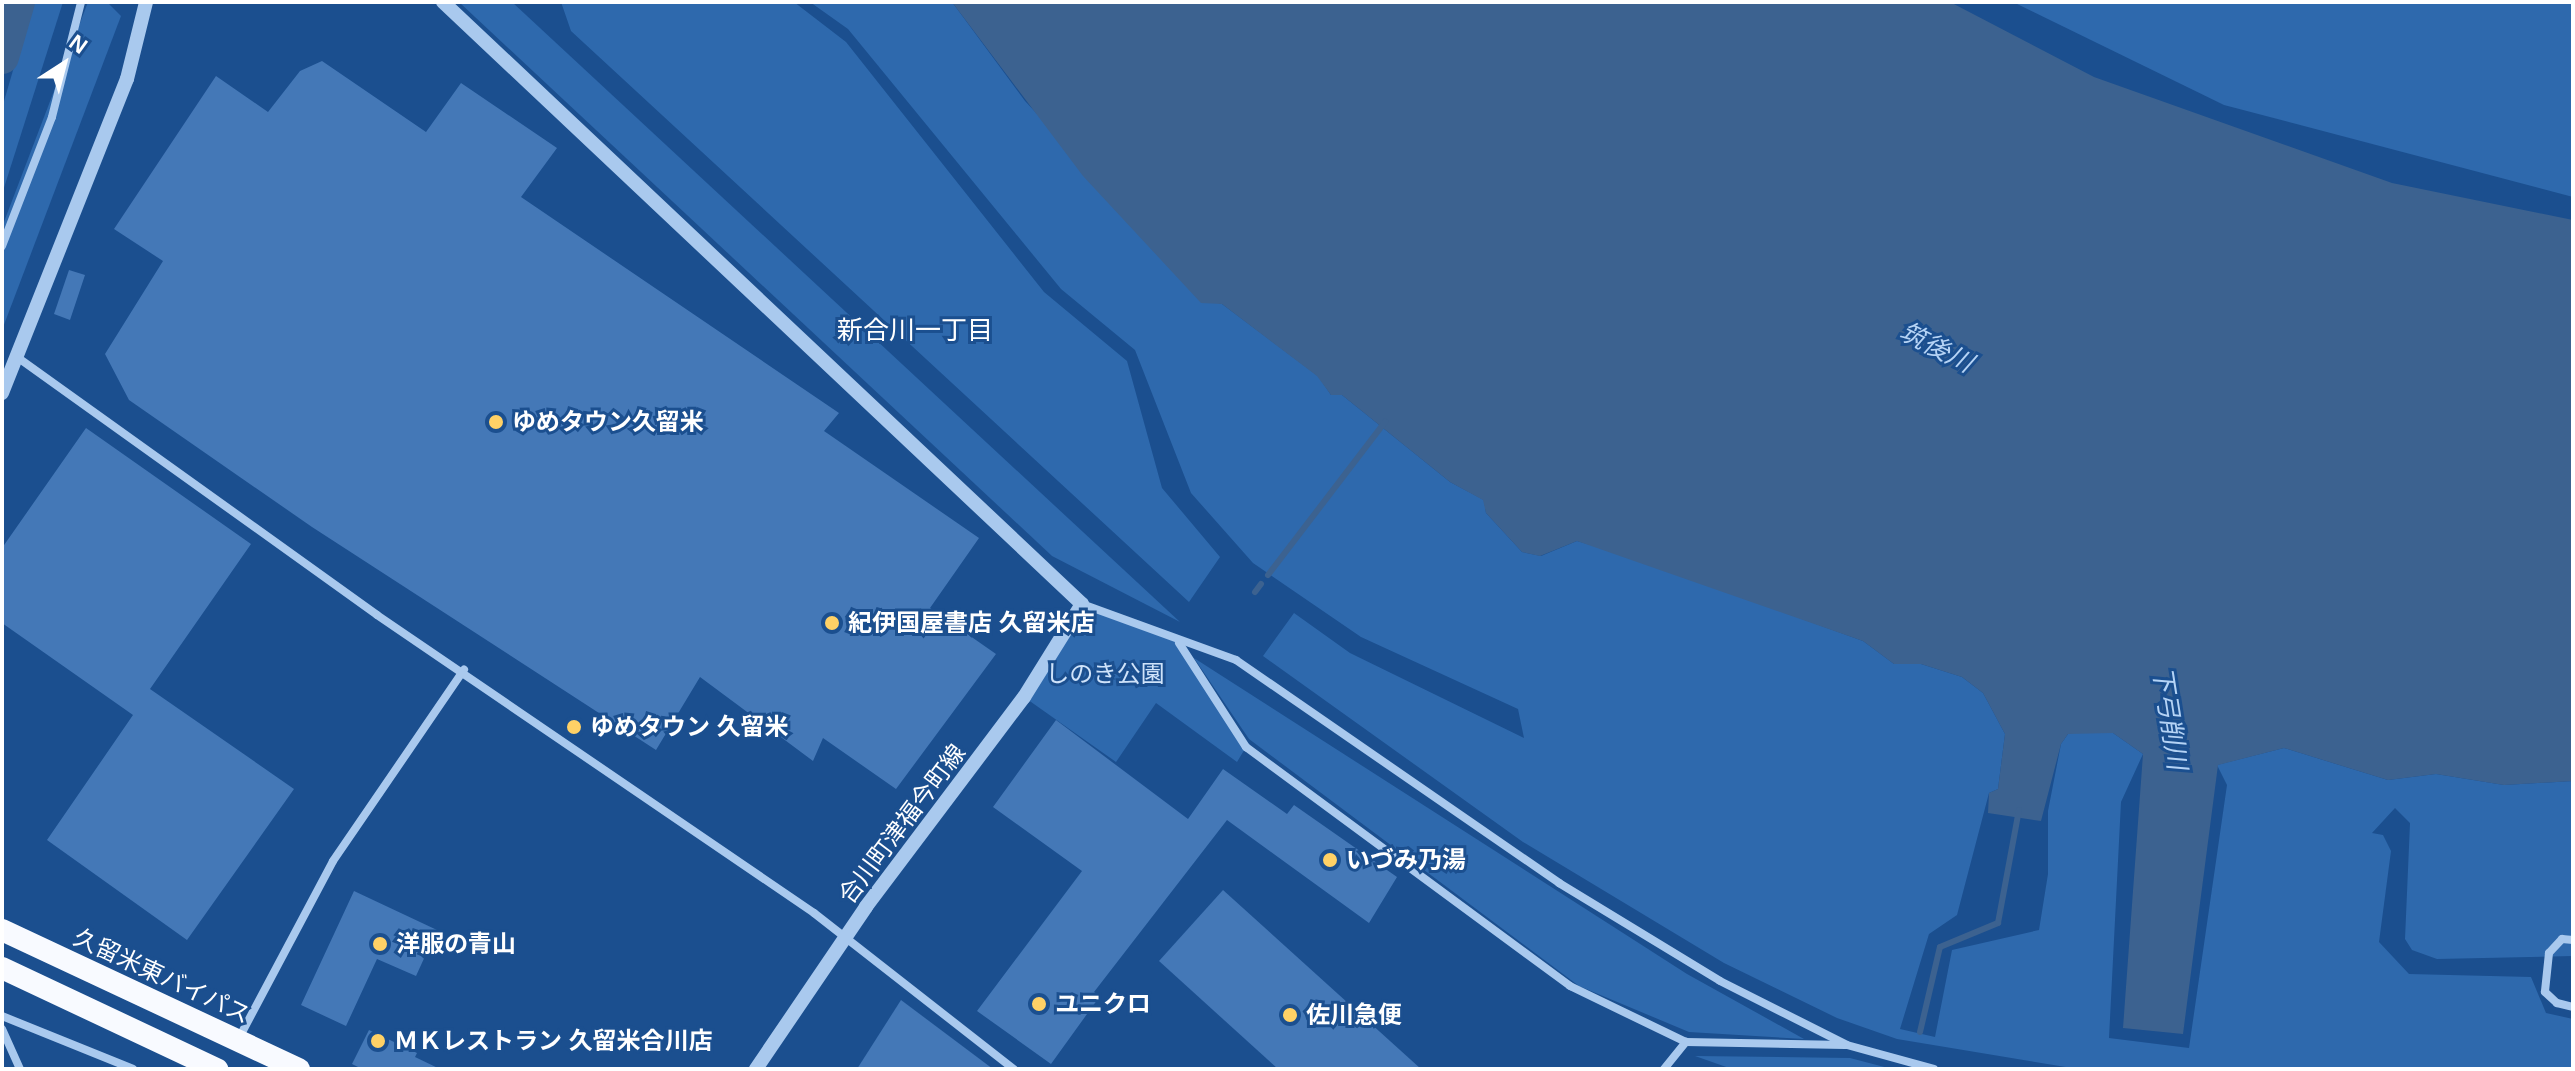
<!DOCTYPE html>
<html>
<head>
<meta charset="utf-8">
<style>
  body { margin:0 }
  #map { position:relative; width:2575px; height:1071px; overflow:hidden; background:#1b4f8f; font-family:Arial,"Noto Sans JP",sans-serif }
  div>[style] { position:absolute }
  .green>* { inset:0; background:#2e69ad }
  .water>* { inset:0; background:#3c6290 }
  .stream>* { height:6px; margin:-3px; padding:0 3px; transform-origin:3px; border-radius:3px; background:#3c6290 }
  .river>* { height:34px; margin:-17px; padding:0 17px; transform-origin:17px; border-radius:17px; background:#3c6290 }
  .building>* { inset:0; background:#4478b7 }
  .minor>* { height:8px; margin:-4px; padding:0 4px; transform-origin:4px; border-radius:4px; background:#a9c9ee }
  .tertiary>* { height:14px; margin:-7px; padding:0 7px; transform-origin:7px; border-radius:7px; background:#a9c9ee }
  .trunk>* { height:22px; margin:-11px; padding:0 11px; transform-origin:11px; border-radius:11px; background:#f8faff }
  .dots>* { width:22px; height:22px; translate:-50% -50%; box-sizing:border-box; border:4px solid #1b4f8f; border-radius:50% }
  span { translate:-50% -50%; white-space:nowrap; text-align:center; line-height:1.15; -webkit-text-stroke:6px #1b4f8f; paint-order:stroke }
  .poi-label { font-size:24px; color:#fff; font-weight:700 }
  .left { translate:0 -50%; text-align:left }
  .park-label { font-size:24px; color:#cfe3fa }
  .street-label { font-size:24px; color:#fff }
  .neighbourhood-label { font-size:26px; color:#fff }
  .water-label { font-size:26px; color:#b5d3f5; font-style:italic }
  .frame { position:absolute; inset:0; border:4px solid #fff; pointer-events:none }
  .north { position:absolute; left:24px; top:24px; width:80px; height:80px; -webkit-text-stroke:6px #1b4f8f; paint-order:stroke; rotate:36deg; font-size:22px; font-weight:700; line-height:32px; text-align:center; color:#fff }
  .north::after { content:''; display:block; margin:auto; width:28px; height:36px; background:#fff; clip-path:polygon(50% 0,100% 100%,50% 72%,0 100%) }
</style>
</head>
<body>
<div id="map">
  <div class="green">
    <div style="clip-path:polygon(33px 2px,63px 2px,2px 194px,2px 108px)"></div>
    <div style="clip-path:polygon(88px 2px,107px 2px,121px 16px,2px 330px,2px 227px)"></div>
    <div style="clip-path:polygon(459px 2px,512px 2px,1180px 622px,1052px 556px)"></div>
    <div style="clip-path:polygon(561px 2px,794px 2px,846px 42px,1044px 292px,1127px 361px,1162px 488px,1220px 557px,1189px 602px,571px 31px)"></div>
    <div style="clip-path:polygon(810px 2px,952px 2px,1025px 101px,1211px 301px,1222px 304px,1318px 376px,1331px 395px,1342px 395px,1450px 482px,1484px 500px,1486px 513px,1522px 552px,1541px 556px,1577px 541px,1631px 557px,1863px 641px,1894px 664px,1921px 664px,1962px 677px,1983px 693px,2005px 734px,1998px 789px,1989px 793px,1957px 915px,1929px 934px,1900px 1029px,1935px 1037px,1952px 950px,2039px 930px,2048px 874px,2048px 811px,2061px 744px,2068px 734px,2079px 731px,2113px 733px,2143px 754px,2121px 802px,2109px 1038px,2189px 1048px,2227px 785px,2217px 765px,2284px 748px,2388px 780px,2436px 774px,2504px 785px,2573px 781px,2573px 956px,2437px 959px,2412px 950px,2405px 939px,2410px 823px,2395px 808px,2372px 833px,2383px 835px,2391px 851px,2379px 942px,2409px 974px,2531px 977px,2546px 1013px,2573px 1019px,2573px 1069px,2078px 1069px,1897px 1039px,1837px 1018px,1724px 963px,1523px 842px,1263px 656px,1294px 613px,1350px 653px,1524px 738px,1518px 709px,1361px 637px,1253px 563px,1191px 493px,1135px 350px,1061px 289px,848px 29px)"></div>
    <div style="clip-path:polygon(2013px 2px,2573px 2px,2573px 197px,2224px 105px)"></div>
    <div style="clip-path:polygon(1082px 604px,1178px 642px,1246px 747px,1237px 762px,1156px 703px,1116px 762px,1024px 697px)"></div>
    <div style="clip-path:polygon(1194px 658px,1687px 974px,1804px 1039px,1689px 1032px,1579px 986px,1249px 739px)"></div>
    <div style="clip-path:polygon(1695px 1056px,1850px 1058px,1892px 1069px,1732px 1069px)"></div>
  </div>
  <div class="water">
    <div style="clip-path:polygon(952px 2px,1950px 2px,2094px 77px,2392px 183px,2573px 220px,2573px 781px,2504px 785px,2436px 774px,2388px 780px,2284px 748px,2218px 765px,2183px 1034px,2123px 1028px,2143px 754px,2113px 733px,2068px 734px,2061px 744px,2041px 821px,1988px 813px,1989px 793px,1998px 789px,2005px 734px,1983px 693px,1962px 677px,1921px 664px,1894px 664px,1863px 641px,1577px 541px,1540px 556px,1522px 552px,1486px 513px,1483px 500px,1450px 482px,1342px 395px,1331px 395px,1317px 376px,1222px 304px,1201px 303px,1083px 176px)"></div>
  </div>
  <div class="stream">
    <div style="left:1268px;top:575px;width:193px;rotate:-52.6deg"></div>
    <div style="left:1255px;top:592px;width:10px;rotate:-53deg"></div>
    <div style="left:1920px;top:1032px;width:87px;rotate:-76.8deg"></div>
    <div style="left:1940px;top:947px;width:63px;rotate:-22.5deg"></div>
    <div style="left:1998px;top:923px;width:115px;rotate:-79.5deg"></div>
  </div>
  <div class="river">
    <div style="left:2px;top:57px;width:57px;rotate:-73.8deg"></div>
  </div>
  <div class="building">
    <div style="clip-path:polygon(322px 61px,426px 132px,461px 83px,557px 148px,521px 197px,839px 413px,824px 431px,979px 538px,930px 608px,996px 654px,896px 789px,823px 738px,813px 761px,700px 677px,656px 750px,312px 527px,129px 400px,105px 354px,163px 261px,114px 229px,216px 76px,268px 112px,300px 71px)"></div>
    <div style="clip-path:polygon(69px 270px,85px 275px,70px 320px,54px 314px)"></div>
    <div style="clip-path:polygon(86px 428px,251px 544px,150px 689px,294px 789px,187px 940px,47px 840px,133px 715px,2px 623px,2px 548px)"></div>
    <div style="clip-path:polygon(1056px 720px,1188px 819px,1223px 769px,1287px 814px,1294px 805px,1397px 877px,1369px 923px,1227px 820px,1094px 992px,1100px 996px,1051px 1064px,977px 1011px,1082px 871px,993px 807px)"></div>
    <div style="clip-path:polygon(1223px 890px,1421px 1069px,1278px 1069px,1159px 961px)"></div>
    <div style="clip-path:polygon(354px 891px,437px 930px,416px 976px,377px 959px,346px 1026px,301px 1005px)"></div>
    <div style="clip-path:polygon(901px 1000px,993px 1069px,857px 1069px)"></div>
    <div style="clip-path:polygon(369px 1030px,417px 1053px,415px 1057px,440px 1069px,362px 1069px,352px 1064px)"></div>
  </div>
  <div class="minor">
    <div style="left:2px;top:246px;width:138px;rotate:-68.8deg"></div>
    <div style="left:52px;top:117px;width:119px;rotate:-75.8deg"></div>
    <div style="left:17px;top:357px;width:443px;rotate:35.6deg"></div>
    <div style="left:377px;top:615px;width:529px;rotate:34.29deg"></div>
    <div style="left:814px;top:913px;width:254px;rotate:38deg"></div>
    <div style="left:1082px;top:604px;width:164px;rotate:20deg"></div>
    <div style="left:1236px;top:660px;width:393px;rotate:34.6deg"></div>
    <div style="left:1559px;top:883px;width:188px;rotate:31.3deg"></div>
    <div style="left:1720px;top:981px;width:142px;rotate:26.7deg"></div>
    <div style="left:1847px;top:1045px;width:90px;rotate:15.4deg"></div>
    <div style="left:1179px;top:643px;width:124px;rotate:57.2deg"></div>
    <div style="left:1246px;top:747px;width:403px;rotate:36.4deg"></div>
    <div style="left:1570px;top:986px;width:129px;rotate:25.8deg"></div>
    <div style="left:1686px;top:1042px;width:159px;rotate:1.1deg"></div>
    <div style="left:2573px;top:940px;width:11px;rotate:-175deg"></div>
    <div style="left:2562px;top:939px;width:19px;rotate:133deg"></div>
    <div style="left:2549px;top:953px;width:39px;rotate:96deg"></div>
    <div style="left:2545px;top:992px;width:16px;rotate:43deg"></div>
    <div style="left:2557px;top:1003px;width:16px;rotate:14deg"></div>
    <div style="left:2px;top:1016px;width:141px;rotate:22deg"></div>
    <div style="left:2px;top:1029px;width:44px;rotate:65.8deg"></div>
    <div style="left:239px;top:1038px;width:200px;rotate:-62deg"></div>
    <div style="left:333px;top:861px;width:232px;rotate:-55.6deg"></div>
    <div style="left:1664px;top:1069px;width:35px;rotate:-51deg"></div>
  </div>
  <div class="tertiary">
    <div style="left:443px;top:2px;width:878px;rotate:43.29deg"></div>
    <div style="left:1082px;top:604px;width:110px;rotate:121.9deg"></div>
    <div style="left:1024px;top:697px;width:263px;rotate:127deg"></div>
    <div style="left:866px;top:907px;width:196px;rotate:124.2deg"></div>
    <div style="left:2px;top:393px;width:338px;rotate:-68.3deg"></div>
    <div style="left:127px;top:79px;width:79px;rotate:-76.1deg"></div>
  </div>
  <div class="trunk">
    <div style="left:2px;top:930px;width:328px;rotate:25.1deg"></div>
    <div style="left:2px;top:968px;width:238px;rotate:25.2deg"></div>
  </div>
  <div class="dots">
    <div style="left:496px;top:422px;background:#ffd166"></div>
    <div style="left:832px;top:623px;background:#ffd166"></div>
    <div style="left:574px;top:727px;background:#ffd166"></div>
    <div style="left:1330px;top:860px;background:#ffd166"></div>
    <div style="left:380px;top:944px;background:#ffd166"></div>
    <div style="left:1039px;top:1004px;background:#ffd166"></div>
    <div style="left:1290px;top:1015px;background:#ffd166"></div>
    <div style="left:378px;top:1041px;background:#ffd166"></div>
  </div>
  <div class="poi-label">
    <span class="left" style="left:512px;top:422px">ゆめタウン久留米</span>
    <span class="left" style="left:848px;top:623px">紀伊国屋書店 久留米店</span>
    <span class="left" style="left:590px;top:727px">ゆめタウン 久留米</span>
    <span class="left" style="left:1346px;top:860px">いづみ乃湯</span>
    <span class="left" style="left:396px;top:944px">洋服の青山</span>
    <span class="left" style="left:1055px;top:1004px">ユニクロ</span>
    <span class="left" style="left:1306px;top:1015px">佐川急便</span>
    <span class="left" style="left:394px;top:1041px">ＭＫレストラン 久留米合川店</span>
  </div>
  <div class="park-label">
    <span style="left:1105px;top:674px">しのき公園</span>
  </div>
  <div class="street-label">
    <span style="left:902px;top:824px;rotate:-53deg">合川町津福今町線</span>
    <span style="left:162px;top:976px;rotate:25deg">久留米東バイパス</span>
  </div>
  <div class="neighbourhood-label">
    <span style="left:915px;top:331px">新合川一丁目</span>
  </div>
  <div class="water-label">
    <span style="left:1936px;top:348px;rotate:27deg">筑後川</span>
    <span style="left:2169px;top:718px;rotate:81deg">下弓削川</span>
  </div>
  <div class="frame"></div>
  <div class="north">N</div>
</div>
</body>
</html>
